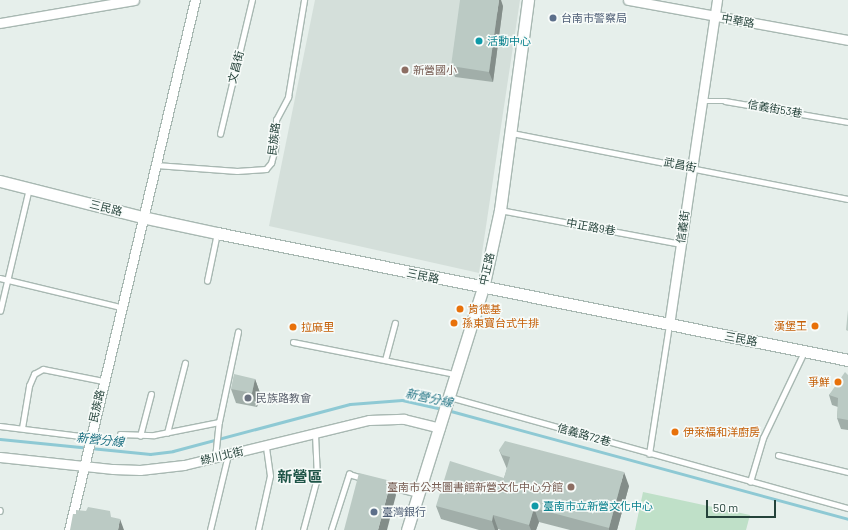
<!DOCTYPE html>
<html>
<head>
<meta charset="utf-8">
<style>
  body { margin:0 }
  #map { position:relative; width:848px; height:530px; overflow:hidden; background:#e6efeb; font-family:Barlow,"Noto Sans TC",sans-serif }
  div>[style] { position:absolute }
  .built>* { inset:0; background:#d4dfda }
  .green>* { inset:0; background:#bfe0c8 }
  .stream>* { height:3px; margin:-1.5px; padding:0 1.5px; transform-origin:1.5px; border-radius:1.5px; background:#8ec9d4 }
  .roads { filter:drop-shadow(1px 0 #a8b8b2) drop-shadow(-1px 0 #a8b8b2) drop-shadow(0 1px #a8b8b2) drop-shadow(0 -1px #a8b8b2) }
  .service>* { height:4.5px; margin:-2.25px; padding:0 2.25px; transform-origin:2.25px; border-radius:2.25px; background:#fff }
  .minor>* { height:9px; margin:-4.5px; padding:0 4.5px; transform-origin:4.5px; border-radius:4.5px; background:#fff }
  .tertiary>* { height:11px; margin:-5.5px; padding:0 5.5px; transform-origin:5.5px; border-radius:5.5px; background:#fff }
  .wall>* { inset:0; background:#a1aea9 }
  .shaded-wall>* { inset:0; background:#838d89 }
  .building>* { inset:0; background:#bbcac4 }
  .dots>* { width:11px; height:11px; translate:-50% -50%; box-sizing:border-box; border:2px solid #f7fbf9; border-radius:50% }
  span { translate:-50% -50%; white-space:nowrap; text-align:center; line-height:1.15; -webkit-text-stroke:3px #f7fbf9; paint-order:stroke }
  .service-label { font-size:11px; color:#4e5e75 }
  .left { translate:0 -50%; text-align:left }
  .street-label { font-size:11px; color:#24423a }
  .culture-label { font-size:11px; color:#0d838f }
  .education-label { font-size:11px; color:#785e54 }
  .right { translate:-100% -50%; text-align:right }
  .food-label { font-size:11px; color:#c56008 }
  .worship-label { font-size:11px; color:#5b616d }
  .water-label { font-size:12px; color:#1c6f80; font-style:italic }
  .district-label { font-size:15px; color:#1f5548; font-weight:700 }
  .scale { position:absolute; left:706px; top:500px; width:70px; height:18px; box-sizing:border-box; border:2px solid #24423a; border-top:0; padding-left:5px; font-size:12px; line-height:14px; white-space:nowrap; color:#24423a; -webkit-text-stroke:3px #f7fbf9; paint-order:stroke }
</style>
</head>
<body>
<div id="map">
  <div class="built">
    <div style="clip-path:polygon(315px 0,520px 0,479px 273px,269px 226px)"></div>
  </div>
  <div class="green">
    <div style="clip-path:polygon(643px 492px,750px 515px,746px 530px,635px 530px)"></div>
  </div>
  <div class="stream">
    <div style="left:447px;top:410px;width:416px;rotate:15.2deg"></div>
    <div style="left:0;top:439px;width:151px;rotate:5.7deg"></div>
    <div style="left:150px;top:454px;width:23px;rotate:-7deg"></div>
    <div style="left:173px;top:451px;width:183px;rotate:-14.9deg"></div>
    <div style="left:350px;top:404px;width:52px;rotate:-4.4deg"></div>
    <div style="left:402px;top:400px;width:41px;rotate:12.7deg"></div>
  </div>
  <div class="roads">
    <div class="service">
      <div style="left:702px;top:101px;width:23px"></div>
      <div style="left:725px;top:101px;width:125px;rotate:9.7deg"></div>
      <div style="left:512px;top:133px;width:342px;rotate:11.1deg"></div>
      <div style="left:220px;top:134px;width:138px;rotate:-76.6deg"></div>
      <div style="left:156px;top:165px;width:81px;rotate:4.2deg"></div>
      <div style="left:237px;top:171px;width:29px;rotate:-4deg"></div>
      <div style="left:266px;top:169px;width:8px;rotate:-50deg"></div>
      <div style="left:271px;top:163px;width:15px;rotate:-74deg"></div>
      <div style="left:275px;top:149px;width:29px;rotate:-88deg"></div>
      <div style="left:276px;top:120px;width:26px;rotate:-62deg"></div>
      <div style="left:288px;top:97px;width:98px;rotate:-80.6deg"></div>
      <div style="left:500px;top:210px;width:184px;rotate:10.6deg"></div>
      <div style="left:0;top:278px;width:124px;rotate:13.5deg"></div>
      <div style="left:207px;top:281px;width:49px;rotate:-78.2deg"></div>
      <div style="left:0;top:311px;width:126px;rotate:-76.7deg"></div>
      <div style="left:293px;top:342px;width:165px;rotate:11.2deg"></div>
      <div style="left:385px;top:360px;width:38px;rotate:-75deg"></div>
      <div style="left:450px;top:397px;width:413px;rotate:15.6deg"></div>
      <div style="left:0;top:426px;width:91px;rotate:7deg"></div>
      <div style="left:22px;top:428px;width:43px;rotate:-80.5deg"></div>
      <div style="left:29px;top:386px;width:13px;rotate:-67deg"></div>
      <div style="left:34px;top:374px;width:10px;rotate:-29deg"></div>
      <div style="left:43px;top:369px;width:61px;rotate:11.3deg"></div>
      <div style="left:167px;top:433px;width:72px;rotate:-75.6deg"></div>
      <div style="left:120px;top:434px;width:34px;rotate:2deg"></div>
      <div style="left:154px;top:435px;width:66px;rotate:-11.3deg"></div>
      <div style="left:140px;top:436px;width:43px;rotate:-75.3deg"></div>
      <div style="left:649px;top:454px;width:131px;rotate:-81.2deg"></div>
      <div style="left:778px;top:455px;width:72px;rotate:13.7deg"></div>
      <div style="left:215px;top:458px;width:36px;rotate:-84deg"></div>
      <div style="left:219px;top:422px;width:92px;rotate:-78.1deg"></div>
      <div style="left:750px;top:482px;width:46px;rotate:-73.5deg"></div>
      <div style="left:763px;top:438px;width:95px;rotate:-64.5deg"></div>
      <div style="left:388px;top:486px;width:31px;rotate:15deg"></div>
      <div style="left:0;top:510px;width:1px;rotate:90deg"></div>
      <div style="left:210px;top:530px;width:77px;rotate:-76.5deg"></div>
      <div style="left:258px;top:530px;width:55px;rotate:-77.5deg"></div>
      <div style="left:270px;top:476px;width:30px;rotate:-98deg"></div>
      <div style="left:303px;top:530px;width:54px;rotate:-74.9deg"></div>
      <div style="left:317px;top:478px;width:44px;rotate:-92.6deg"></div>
      <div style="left:331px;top:530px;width:59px;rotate:-72.2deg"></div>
      <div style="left:349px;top:474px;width:14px;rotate:17deg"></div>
    </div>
    <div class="minor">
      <div style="left:628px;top:0;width:224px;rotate:10.3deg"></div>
      <div style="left:0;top:23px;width:136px;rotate:-9.7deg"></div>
      <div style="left:669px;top:325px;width:329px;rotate:-81.6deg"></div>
      <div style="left:0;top:457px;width:114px;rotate:6.1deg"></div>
      <div style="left:113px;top:469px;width:27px;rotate:2deg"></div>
      <div style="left:140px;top:470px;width:44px;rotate:-6.5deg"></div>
      <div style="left:184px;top:465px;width:190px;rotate:-13.7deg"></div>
      <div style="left:369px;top:420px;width:35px;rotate:-2deg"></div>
      <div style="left:404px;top:419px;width:37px;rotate:14deg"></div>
      <div style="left:69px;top:530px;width:545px;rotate:-76.63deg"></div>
    </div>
    <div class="tertiary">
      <div style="left:0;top:181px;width:146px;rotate:14.2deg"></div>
      <div style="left:142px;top:217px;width:77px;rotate:12deg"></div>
      <div style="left:217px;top:233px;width:644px;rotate:11.38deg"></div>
      <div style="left:407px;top:530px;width:254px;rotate:-72.6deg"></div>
      <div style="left:483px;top:288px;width:80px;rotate:-77.7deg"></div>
      <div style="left:500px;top:210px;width:212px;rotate:-82.4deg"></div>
    </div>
  </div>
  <div class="wall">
    <div style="clip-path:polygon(503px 6px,493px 82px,455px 77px,451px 66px)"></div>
    <div style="clip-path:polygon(848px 375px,848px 430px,841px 429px,837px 418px,838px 407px,832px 405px,829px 395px)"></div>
    <div style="clip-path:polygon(255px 379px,260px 393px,257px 407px,236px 403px,231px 389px)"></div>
    <div style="clip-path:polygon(499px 450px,629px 486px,617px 530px,570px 530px,539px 522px,536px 530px,501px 530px,498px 529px,498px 530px,479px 530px,441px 519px,436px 506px,504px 478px,507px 469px)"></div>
  </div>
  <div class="shaded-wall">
    <div style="clip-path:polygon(499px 0,501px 0,503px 6px,493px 82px,489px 72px)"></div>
    <div style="clip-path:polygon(255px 379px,260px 393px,257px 407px,252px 393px)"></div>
    <div style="clip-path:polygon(624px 472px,629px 486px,617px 530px,609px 530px,609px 528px)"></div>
    <div style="clip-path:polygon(391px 481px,396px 495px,387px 530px,378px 530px)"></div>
    <div style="clip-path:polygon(534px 508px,539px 522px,536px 530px,531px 530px,529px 525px)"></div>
    <div style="clip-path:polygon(493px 515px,498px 529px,498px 530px,495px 530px,492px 521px)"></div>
    <div style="clip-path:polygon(120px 519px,124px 530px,118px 530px)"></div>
  </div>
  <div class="building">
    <div style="clip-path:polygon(460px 0,499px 0,489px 72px,451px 66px)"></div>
    <div style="clip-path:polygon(848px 310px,848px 331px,846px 330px)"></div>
    <div style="clip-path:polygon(845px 372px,848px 375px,848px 420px,837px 418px,838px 398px,829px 395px)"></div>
    <div style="clip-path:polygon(234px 374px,255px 379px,252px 393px,231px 389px)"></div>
    <div style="clip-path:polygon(505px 441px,624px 472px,609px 528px,534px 508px,529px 525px,493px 515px,492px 521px,436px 506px,450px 461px,504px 478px,510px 457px,502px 455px,499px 450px)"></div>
    <div style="clip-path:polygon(359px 473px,391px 481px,378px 530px,344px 530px)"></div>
    <div style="clip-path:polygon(88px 507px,110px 511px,111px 517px,120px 519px,118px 530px,70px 530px,73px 514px,76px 514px,76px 510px,86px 511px)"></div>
  </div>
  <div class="dots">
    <div style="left:553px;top:18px;background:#5c6f8a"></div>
    <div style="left:479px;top:41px;background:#0f9aa8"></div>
    <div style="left:405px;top:70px;background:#8d6e63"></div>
    <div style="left:460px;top:309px;background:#e8710a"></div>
    <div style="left:454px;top:323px;background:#e8710a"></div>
    <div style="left:815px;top:326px;background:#e8710a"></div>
    <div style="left:293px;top:327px;background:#e8710a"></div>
    <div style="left:838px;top:382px;background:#e8710a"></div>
    <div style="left:248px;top:398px;background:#6b7280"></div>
    <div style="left:675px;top:432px;background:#e8710a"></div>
    <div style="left:571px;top:487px;background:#8d6e63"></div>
    <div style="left:535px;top:506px;background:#0f9aa8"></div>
    <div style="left:374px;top:512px;background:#5c6f8a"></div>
  </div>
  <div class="service-label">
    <span class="left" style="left:561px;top:18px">台南市警察局</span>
    <span class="left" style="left:382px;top:512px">臺灣銀行</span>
  </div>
  <div class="street-label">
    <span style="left:738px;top:21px;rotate:10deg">中華路</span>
    <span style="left:236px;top:67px;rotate:-76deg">文昌街</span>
    <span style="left:775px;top:109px;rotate:10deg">信義街53巷</span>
    <span style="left:274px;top:139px;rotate:-83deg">民族路</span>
    <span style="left:680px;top:165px;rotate:11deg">武昌街</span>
    <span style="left:106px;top:208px;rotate:14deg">三民路</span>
    <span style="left:591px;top:227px;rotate:10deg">中正路9巷</span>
    <span style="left:683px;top:227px;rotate:-82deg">信義街</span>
    <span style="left:487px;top:269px;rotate:-77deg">中正路</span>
    <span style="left:423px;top:276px;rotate:12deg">三民路</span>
    <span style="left:741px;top:339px;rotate:11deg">三民路</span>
    <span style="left:97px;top:406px;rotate:-77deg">民族路</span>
    <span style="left:584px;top:435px;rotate:16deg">信義路72巷</span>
    <span style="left:222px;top:456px;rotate:-13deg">綠川北街</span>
  </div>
  <div class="culture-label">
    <span class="left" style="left:487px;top:41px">活動中心</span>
    <span class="left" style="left:543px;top:506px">臺南市立新營文化中心</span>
  </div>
  <div class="education-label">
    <span class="left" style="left:413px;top:70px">新營國小</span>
    <span class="right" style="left:563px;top:487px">臺南市公共圖書館新營文化中心分館</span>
  </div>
  <div class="food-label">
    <span class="left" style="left:468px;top:309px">肯德基</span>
    <span class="left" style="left:462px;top:323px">孫東寶台式牛排</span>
    <span class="right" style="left:807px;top:326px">漢堡王</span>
    <span class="left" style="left:301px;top:327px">拉麻里</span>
    <span class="right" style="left:830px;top:382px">爭鮮</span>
    <span class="left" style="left:683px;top:432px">伊萊福和洋廚房</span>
  </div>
  <div class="worship-label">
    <span class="left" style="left:256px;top:398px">民族路教會</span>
  </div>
  <div class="water-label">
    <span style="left:429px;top:398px;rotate:12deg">新營分線</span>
    <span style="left:100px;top:440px;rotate:6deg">新營分線</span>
  </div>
  <div class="district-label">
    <span style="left:300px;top:477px">新營區</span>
  </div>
  <div class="scale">50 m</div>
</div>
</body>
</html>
